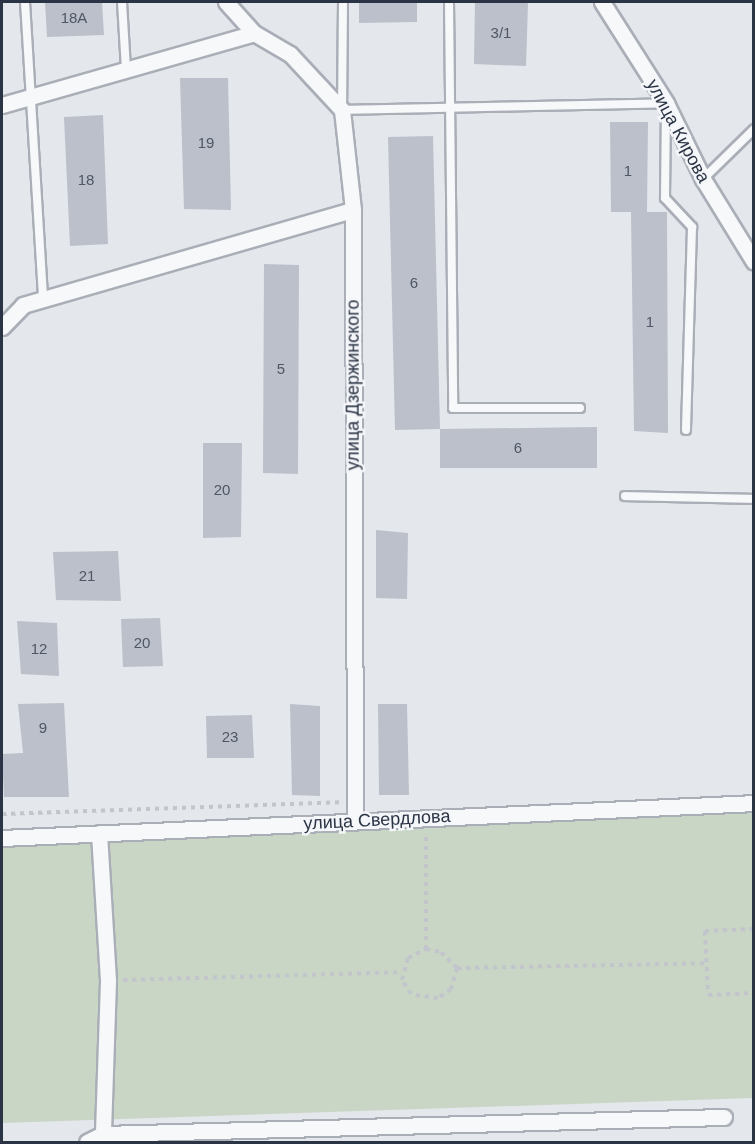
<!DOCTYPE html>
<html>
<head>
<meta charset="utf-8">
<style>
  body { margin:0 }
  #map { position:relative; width:755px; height:1144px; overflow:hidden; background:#e4e7ec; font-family:Helvetica,sans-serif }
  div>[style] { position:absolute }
  .green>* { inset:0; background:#c9d6c5 }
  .building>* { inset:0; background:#bbc0ca }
  .path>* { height:4px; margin-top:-2px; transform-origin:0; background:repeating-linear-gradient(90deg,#c2c5cb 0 4.5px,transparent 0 9px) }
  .roads { filter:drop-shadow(2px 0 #a9aeb7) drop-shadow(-2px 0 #a9aeb7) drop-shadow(0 2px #a9aeb7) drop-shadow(0 -2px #a9aeb7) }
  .lane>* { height:8px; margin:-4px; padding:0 4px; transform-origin:4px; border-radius:4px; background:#f7f8fa }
  .street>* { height:15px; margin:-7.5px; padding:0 7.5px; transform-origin:7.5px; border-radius:7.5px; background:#f7f8fa }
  span { translate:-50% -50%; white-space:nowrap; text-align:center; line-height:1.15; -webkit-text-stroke:5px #f4f6f9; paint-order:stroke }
  .number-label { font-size:15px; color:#4f5766 }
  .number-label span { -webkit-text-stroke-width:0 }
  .street-label { font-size:18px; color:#2b3445 }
  .frame { position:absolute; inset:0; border:3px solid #2b3445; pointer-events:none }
</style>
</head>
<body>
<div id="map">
  <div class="green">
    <div style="clip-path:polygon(753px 813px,753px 1098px,2px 1123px,2px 847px)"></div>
  </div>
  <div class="building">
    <div style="clip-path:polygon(45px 2px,102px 2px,104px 35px,47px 37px)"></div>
    <div style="clip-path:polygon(359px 2px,417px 2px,417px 22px,359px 23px)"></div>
    <div style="clip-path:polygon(475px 2px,528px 2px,526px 66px,474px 64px)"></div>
    <div style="clip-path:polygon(180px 78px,228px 78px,231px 210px,184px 209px)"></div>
    <div style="clip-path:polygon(103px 115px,108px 244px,70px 246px,64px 117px)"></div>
    <div style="clip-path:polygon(610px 122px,648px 122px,647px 212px,667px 212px,668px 433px,634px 431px,631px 212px,611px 212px)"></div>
    <div style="clip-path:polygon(433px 136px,440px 429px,597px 427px,597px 468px,440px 468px,440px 429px,395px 430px,388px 137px)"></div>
    <div style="clip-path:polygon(264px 264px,299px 265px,298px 474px,263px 473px)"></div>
    <div style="clip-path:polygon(203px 443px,242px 443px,241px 537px,203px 538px)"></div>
    <div style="clip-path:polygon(376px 530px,408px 533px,407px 599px,376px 598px)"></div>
    <div style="clip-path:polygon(118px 551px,121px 601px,56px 600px,53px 552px)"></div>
    <div style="clip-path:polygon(160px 618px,163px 666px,123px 667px,121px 619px)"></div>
    <div style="clip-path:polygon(17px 621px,57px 623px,59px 676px,21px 674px)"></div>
    <div style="clip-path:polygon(64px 703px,69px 797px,4px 797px,2px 754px,23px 753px,18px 704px)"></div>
    <div style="clip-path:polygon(290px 704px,320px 706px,320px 796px,292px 795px)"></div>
    <div style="clip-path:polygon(378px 704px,407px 704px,409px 795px,379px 795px)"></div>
    <div style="clip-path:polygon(252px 715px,254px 758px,207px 758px,206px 716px)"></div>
  </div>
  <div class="path">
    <div style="left:2px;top:814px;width:338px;rotate:-2deg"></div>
    <div style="left:754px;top:929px;width:49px;rotate:177.7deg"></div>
    <div style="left:705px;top:931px;width:64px;rotate:87.3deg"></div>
    <div style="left:708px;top:995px;width:46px;rotate:-2.5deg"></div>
    <div style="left:426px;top:949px;width:15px;rotate:11deg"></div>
    <div style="left:441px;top:952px;width:23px;rotate:45deg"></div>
    <div style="left:457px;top:968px;width:22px;rotate:106deg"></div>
    <div style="left:451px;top:989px;width:16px;rotate:145deg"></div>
    <div style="left:438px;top:998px;width:27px;rotate:-172deg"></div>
    <div style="left:411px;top:994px;width:17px;rotate:-123deg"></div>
    <div style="left:402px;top:980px;width:23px;rotate:-75deg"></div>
    <div style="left:408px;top:958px;width:20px;rotate:-27deg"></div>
    <div style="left:426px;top:949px;width:116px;rotate:-90deg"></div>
    <div style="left:457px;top:968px;width:250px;rotate:-1.1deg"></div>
    <div style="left:123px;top:980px;width:278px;rotate:-1.6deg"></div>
  </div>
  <div class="roads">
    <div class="lane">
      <div style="left:25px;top:2px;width:298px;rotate:86.5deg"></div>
      <div style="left:122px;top:2px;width:67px;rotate:86.6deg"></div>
      <div style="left:343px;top:2px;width:108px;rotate:90.5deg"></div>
      <div style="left:342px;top:110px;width:324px;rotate:-1.2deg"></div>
      <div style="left:666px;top:103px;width:95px;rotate:90.6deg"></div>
      <div style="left:665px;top:198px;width:40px;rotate:47deg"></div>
      <div style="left:692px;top:227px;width:203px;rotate:91.7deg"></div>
      <div style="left:449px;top:2px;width:406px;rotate:89.4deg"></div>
      <div style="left:453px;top:408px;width:127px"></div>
      <div style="left:703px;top:179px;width:71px;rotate:-44.4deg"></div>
      <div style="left:625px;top:496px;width:129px;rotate:1.3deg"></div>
    </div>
    <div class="street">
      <div style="left:226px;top:2px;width:42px;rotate:47.9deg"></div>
      <div style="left:254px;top:33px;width:42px;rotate:30.3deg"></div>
      <div style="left:290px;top:54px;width:76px;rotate:47.1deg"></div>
      <div style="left:342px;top:110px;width:101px;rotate:83.7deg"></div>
      <div style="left:353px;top:210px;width:611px;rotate:89.81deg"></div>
      <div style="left:602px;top:2px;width:120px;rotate:57.6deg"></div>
      <div style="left:666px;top:103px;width:85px;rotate:64deg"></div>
      <div style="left:703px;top:179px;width:97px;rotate:58.4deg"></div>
      <div style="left:2px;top:105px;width:262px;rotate:-15.9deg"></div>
      <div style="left:2px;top:327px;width:30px;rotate:-46deg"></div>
      <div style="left:23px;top:305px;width:343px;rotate:-16.1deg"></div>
      <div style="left:99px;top:833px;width:148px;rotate:86.5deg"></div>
      <div style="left:108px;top:981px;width:153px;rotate:91.9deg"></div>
      <div style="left:2px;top:838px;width:753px;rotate:-2.66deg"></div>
      <div style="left:87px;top:1142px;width:18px;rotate:-27deg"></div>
      <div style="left:103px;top:1134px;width:621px;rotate:-1.57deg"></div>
    </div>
  </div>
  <div class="number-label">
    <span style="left:74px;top:18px">18А</span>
    <span style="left:501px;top:33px">3/1</span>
    <span style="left:206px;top:143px">19</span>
    <span style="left:628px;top:171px">1</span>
    <span style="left:86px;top:180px">18</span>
    <span style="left:414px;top:283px">6</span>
    <span style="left:650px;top:322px">1</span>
    <span style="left:281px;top:369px">5</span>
    <span style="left:518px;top:448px">6</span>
    <span style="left:222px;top:490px">20</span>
    <span style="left:87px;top:576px">21</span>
    <span style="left:142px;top:643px">20</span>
    <span style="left:39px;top:649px">12</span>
    <span style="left:43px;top:728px">9</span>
    <span style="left:230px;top:737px">23</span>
  </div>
  <div class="street-label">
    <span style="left:678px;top:131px;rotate:62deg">улица Кирова</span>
    <span style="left:353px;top:385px;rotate:-90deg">улица Дзержинского</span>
    <span style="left:377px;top:820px;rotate:-3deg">улица Свердлова</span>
  </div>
  <div class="frame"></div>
</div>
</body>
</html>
